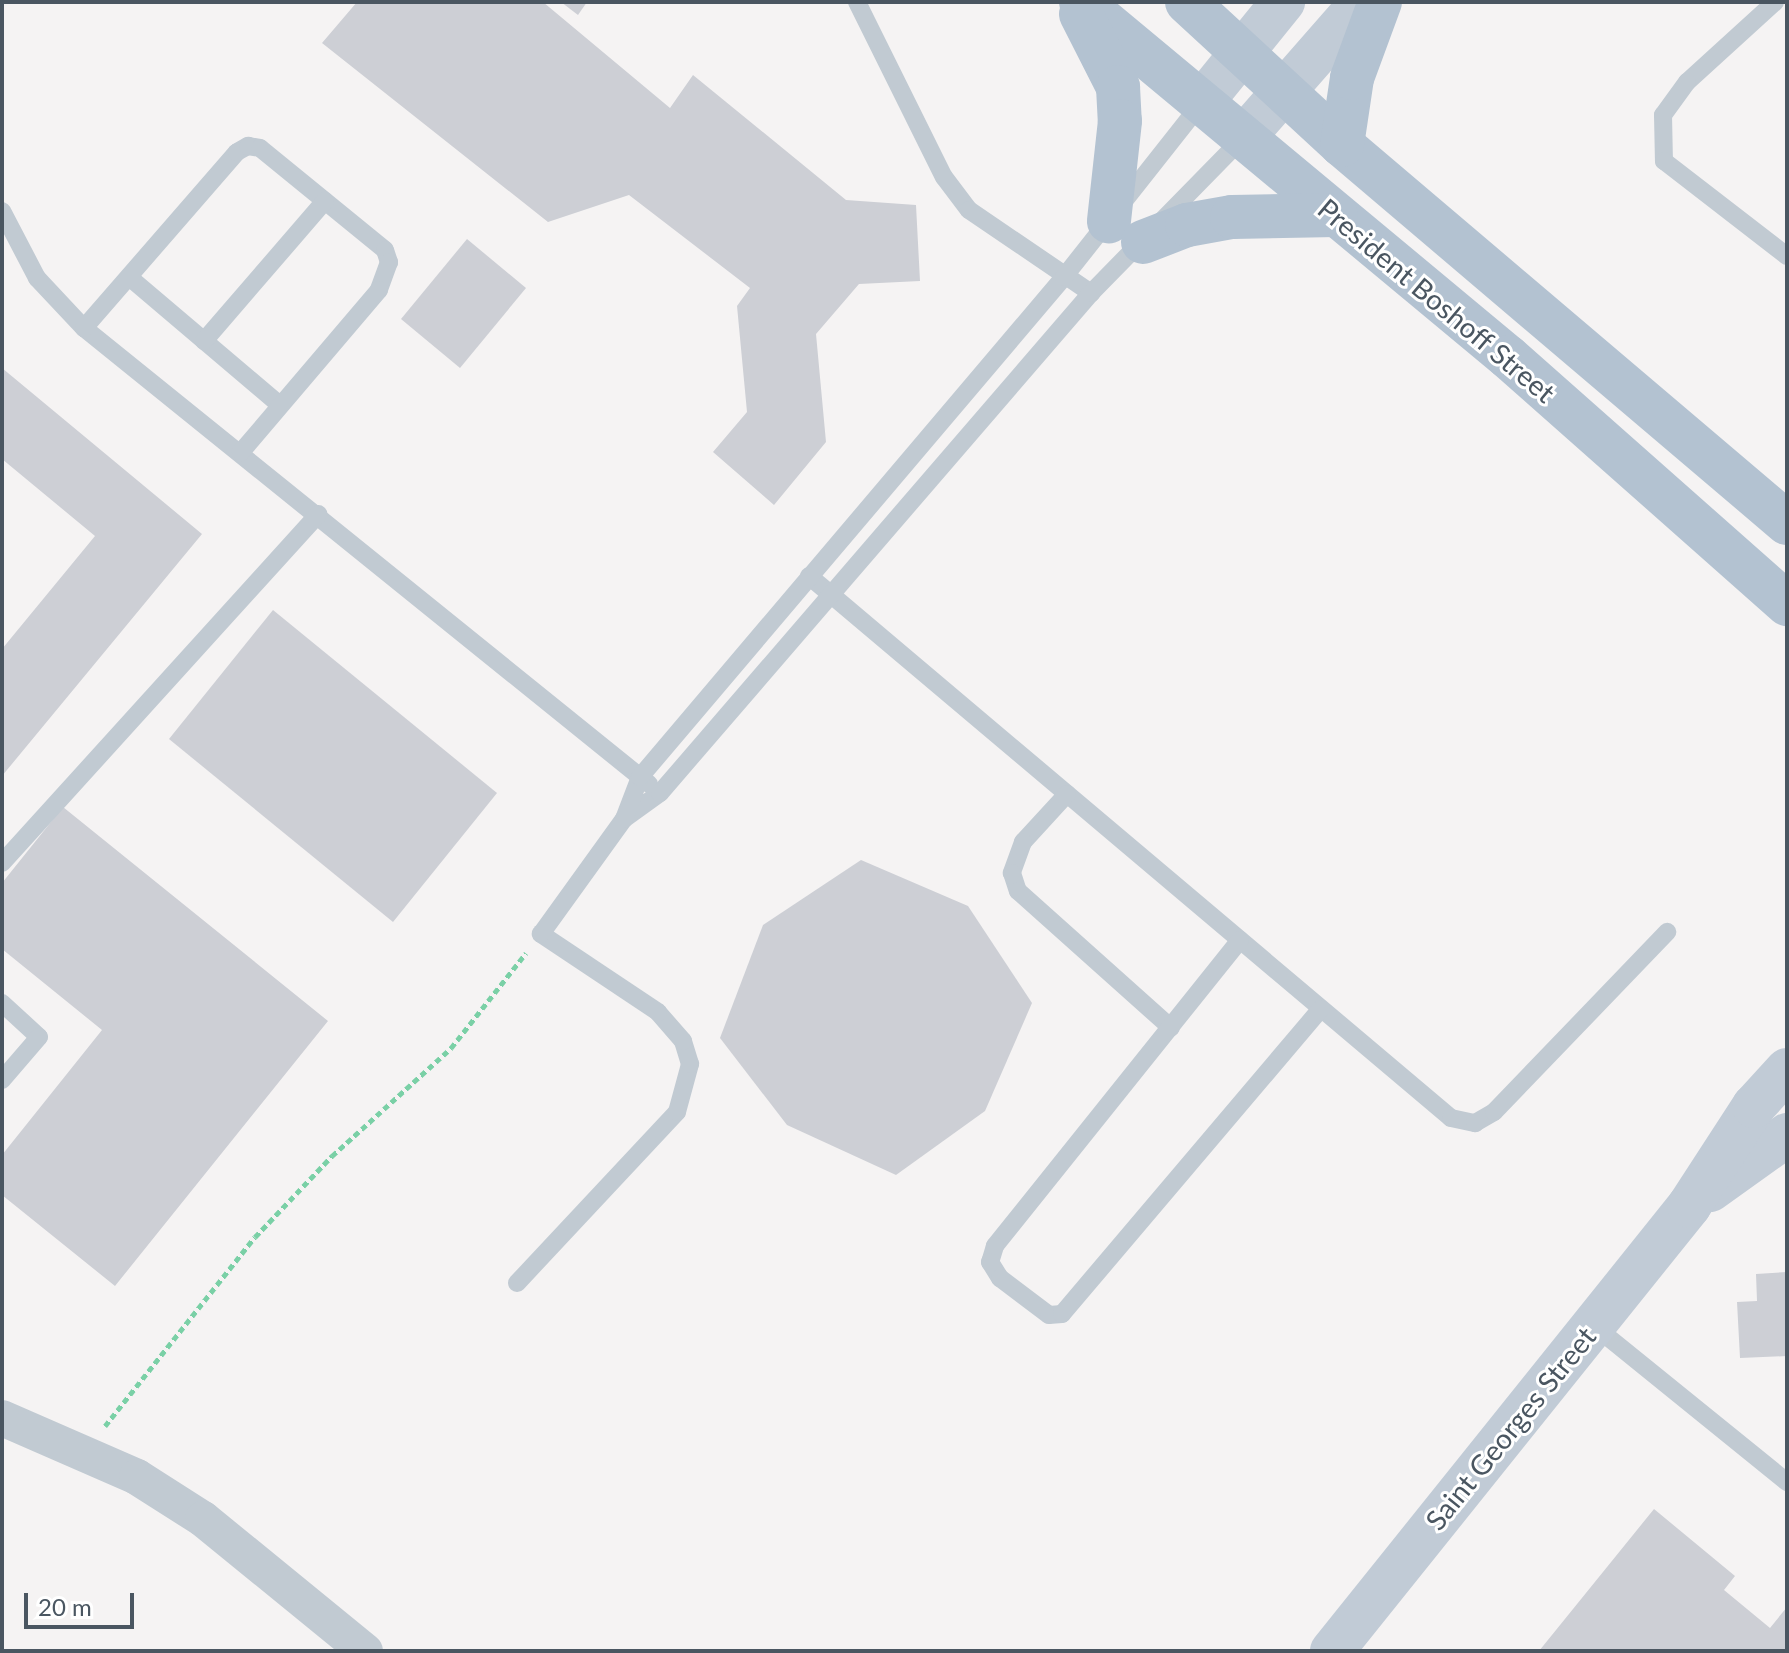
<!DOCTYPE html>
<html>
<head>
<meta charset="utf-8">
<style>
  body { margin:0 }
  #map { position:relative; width:1789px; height:1653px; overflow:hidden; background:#f5f3f3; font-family:Lato,sans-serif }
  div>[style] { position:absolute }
  .building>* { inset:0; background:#cdcfd5 }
  .path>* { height:5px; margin-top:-2.5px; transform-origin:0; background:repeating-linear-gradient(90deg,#7ad0a6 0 6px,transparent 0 10px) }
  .lane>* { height:18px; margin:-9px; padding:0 9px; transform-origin:9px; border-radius:9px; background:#c1cad2 }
  .street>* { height:36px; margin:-18px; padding:0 18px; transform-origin:18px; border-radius:18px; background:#c1cad2 }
  .secondary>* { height:44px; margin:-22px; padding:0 22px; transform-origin:22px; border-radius:22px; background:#c1cbd6 }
  .primary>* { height:44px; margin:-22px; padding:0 22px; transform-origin:22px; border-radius:22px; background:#b3c2d1 }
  span { translate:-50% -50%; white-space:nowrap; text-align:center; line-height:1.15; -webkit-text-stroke:6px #fff; paint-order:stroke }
  .street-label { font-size:28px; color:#4a5661 }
  .frame { position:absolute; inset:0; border:4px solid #4a5661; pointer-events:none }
  .scale { position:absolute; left:24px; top:1593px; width:110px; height:36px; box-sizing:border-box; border:4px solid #4a5661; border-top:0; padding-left:10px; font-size:24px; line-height:28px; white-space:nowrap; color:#4a5661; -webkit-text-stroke:6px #fff; paint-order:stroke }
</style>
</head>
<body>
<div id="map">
  <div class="building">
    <div style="clip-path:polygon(357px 2px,543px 2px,670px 108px,693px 75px,846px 200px,916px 205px,920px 281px,859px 284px,816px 334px,826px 442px,774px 505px,713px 452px,747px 412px,737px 306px,750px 288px,629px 195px,548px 222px,322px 43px)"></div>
    <div style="clip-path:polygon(561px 2px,587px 2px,578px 15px)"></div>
    <div style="clip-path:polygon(467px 239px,526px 288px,460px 368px,401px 319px)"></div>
    <div style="clip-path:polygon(2px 368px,202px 534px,2px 776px,2px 649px,95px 536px,2px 459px)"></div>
    <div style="clip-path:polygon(273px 610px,497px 793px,393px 922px,169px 739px)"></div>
    <div style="clip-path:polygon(63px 807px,328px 1021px,115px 1286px,2px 1195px,2px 1155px,102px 1030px,2px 949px,2px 883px)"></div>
    <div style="clip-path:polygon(861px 860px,968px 906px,1032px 1003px,985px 1111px,896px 1175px,787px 1125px,720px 1038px,763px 925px)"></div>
    <div style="clip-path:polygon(1787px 1272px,1787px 1356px,1740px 1358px,1737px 1302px,1757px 1301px,1756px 1274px)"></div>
    <div style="clip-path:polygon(1654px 1509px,1735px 1576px,1724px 1590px,1770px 1628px,1787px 1607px,1787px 1651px,1539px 1651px)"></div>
  </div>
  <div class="path">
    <div style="left:105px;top:1426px;width:241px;rotate:-51.6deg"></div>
    <div style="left:255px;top:1237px;width:112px;rotate:-46.5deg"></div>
    <div style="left:332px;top:1156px;width:161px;rotate:-42.2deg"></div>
    <div style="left:451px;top:1048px;width:121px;rotate:-51.7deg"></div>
  </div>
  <div class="lane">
    <div style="left:857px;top:2px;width:195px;rotate:63.6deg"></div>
    <div style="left:944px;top:177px;width:41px;rotate:52.9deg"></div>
    <div style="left:969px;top:210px;width:148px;rotate:34.2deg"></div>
    <div style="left:1775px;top:2px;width:119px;rotate:137.7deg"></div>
    <div style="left:1687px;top:82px;width:41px;rotate:126deg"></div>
    <div style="left:1663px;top:115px;width:46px;rotate:88.8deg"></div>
    <div style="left:1664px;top:161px;width:155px;rotate:37.7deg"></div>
    <div style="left:2px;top:211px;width:76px;rotate:62.4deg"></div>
    <div style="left:37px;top:278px;width:69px;rotate:46.8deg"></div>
    <div style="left:84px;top:328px;width:726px;rotate:38.91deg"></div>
    <div style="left:129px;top:277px;width:198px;rotate:40.3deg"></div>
    <div style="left:84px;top:328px;width:233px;rotate:-49deg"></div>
    <div style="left:237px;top:152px;width:13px;rotate:-29deg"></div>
    <div style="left:248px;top:146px;width:12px;rotate:9deg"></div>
    <div style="left:260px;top:148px;width:161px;rotate:39.2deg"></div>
    <div style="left:385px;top:250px;width:13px;rotate:72deg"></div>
    <div style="left:389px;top:262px;width:30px;rotate:110deg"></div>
    <div style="left:379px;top:290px;width:213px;rotate:130.4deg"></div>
    <div style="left:204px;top:341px;width:185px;rotate:-49.2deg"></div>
    <div style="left:809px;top:576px;width:840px;rotate:40.17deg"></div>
    <div style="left:1451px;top:1118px;width:25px;rotate:12deg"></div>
    <div style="left:1475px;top:1123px;width:22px;rotate:-30deg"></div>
    <div style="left:1494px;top:1112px;width:250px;rotate:-46.1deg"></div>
    <div style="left:1067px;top:794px;width:65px;rotate:132.5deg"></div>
    <div style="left:1023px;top:842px;width:33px;rotate:110deg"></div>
    <div style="left:1012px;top:873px;width:19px;rotate:72deg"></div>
    <div style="left:1018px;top:891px;width:205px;rotate:41.8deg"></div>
    <div style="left:624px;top:819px;width:44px;rotate:-35.8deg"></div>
    <div style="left:660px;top:793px;width:660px;rotate:-49.24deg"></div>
    <div style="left:1091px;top:293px;width:217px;rotate:-45.6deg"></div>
    <div style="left:2px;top:863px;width:471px;rotate:-47.8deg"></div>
    <div style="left:1240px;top:940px;width:392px;rotate:128.7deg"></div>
    <div style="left:995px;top:1246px;width:17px;rotate:107deg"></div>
    <div style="left:990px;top:1262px;width:19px;rotate:58deg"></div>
    <div style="left:1000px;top:1278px;width:61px;rotate:37.1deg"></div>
    <div style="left:1049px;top:1315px;width:13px;rotate:-4deg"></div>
    <div style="left:1062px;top:1314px;width:400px;rotate:-49.7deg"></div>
    <div style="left:2px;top:1003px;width:50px;rotate:42.6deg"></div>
    <div style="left:39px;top:1037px;width:57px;rotate:130.7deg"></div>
    <div style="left:517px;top:1283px;width:234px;rotate:-46.9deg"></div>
    <div style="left:677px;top:1112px;width:50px;rotate:-74.8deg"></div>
    <div style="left:690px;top:1064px;width:24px;rotate:-107deg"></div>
    <div style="left:683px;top:1041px;width:38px;rotate:-131deg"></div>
    <div style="left:658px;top:1012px;width:141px;rotate:-146.3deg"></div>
    <div style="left:541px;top:934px;width:142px;rotate:-54.2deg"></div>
    <div style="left:624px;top:819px;width:45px;rotate:-69.1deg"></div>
    <div style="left:640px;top:777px;width:656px;rotate:-49.7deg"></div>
    <div style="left:1064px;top:277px;width:223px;rotate:-51.7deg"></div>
    <div style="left:1593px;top:1325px;width:250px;rotate:39deg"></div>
  </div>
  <div class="street">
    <div style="left:2px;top:1418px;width:147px;rotate:23.6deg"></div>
    <div style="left:137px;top:1477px;width:78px;rotate:32.5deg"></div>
    <div style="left:203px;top:1519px;width:209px;rotate:39.2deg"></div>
  </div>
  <div class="secondary">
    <div style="left:1202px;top:102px;width:129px;rotate:-51deg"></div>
    <div style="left:1243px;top:138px;width:181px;rotate:-48.8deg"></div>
    <div style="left:1710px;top:1190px;width:95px;rotate:-35.5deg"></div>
    <div style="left:1332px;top:1651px;width:571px;rotate:-51.26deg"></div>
    <div style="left:1689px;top:1206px;width:119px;rotate:-57deg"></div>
    <div style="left:1754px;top:1106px;width:49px;rotate:-47.5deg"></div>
  </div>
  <div class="primary">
    <div style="left:1081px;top:2px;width:555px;rotate:39.74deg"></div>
    <div style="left:1508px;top:357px;width:373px;rotate:41.5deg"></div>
    <div style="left:1187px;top:2px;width:211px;rotate:42.7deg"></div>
    <div style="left:1342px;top:145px;width:584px;rotate:40.35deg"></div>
    <div style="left:1081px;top:14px;width:82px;rotate:63.1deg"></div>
    <div style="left:1118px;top:87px;width:34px;rotate:87deg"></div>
    <div style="left:1120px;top:121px;width:101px;rotate:96.3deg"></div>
    <div style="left:1342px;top:145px;width:68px;rotate:-81.5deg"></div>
    <div style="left:1352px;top:78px;width:81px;rotate:-69.8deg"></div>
    <div style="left:1143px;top:242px;width:47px;rotate:-21.1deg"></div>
    <div style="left:1187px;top:225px;width:46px;rotate:-10.1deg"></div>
    <div style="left:1232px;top:217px;width:104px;rotate:-1.1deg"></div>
  </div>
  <div class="street-label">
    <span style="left:1437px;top:300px;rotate:40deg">President Boshoff Street</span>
    <span style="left:1510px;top:1428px;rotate:-51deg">Saint Georges Street</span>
  </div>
  <div class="frame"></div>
  <div class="scale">20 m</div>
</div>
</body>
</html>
